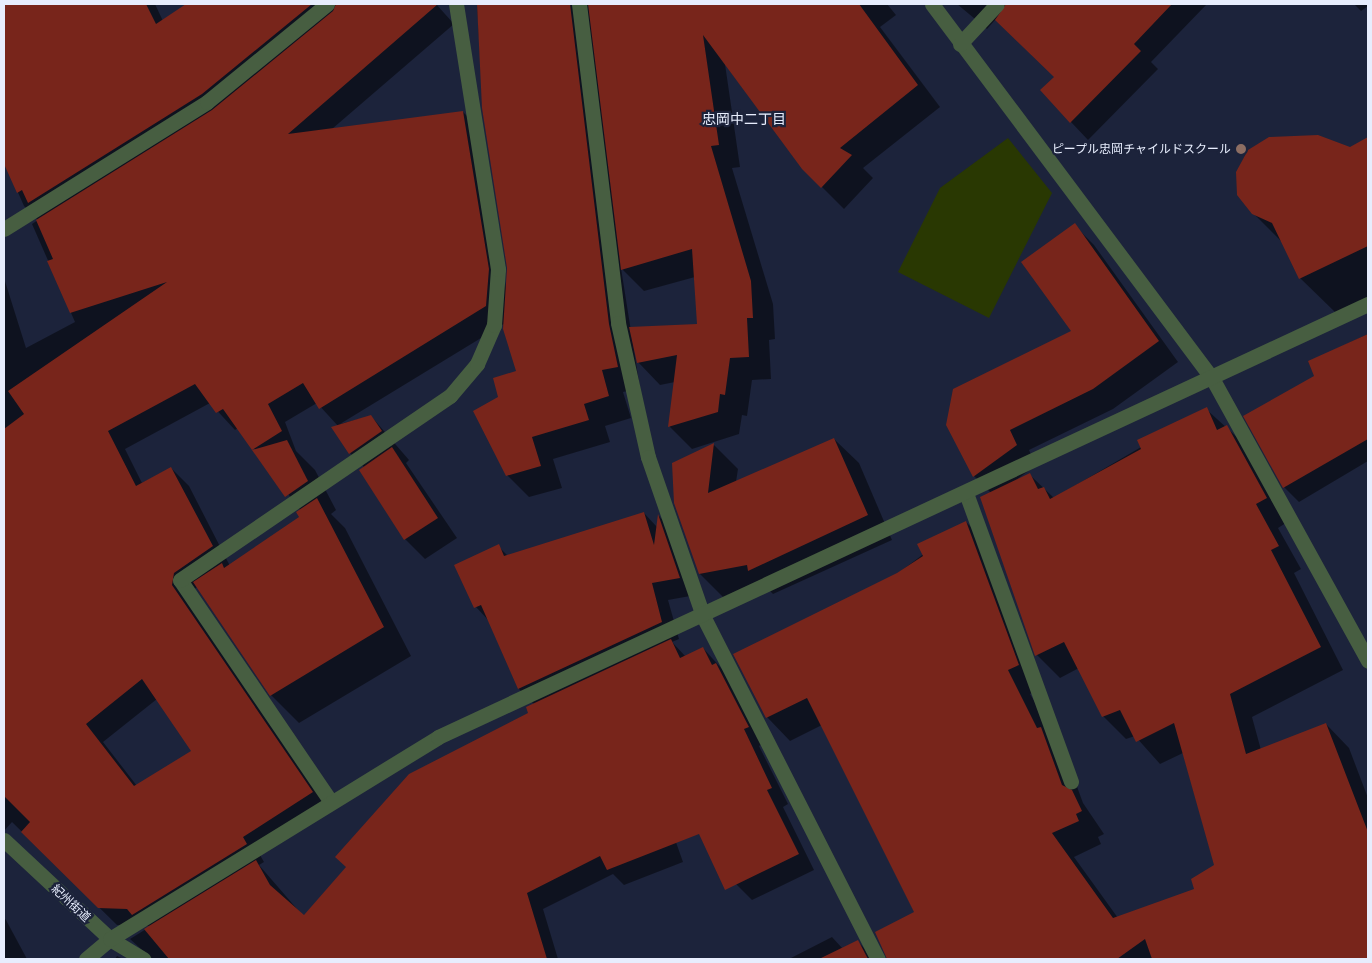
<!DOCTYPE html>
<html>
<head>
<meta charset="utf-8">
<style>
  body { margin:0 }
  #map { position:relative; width:1372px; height:963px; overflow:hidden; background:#1c233b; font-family:Poppins,"Noto Sans JP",sans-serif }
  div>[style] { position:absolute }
  .green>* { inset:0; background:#293802 }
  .shadow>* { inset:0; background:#0007 }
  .building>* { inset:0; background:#78251b }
  .minor>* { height:15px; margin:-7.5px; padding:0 7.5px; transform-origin:7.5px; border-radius:7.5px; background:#475e41 }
  .dots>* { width:14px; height:14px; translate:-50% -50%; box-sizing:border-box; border:2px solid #1c233b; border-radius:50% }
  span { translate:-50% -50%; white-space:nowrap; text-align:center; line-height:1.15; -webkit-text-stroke:4.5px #1c233b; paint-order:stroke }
  .poi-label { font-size:12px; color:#e7edfd }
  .right { translate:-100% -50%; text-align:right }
  .street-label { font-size:12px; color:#e7edfd }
  .neighbourhood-label { font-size:14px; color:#e7edfd }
  .frame { position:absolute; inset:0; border:5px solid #e7edfd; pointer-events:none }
</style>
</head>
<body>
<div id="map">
  <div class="green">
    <div style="clip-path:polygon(1008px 138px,1052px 193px,989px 318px,898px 272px,940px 188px)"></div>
  </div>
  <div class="shadow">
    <div style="clip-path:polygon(evenodd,4px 4px,155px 4px,163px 21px,188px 4px,436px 4px,454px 24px,332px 129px,463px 112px,481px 130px,506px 288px,509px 267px,483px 108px,477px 4px,887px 4px,896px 15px,880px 27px,940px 107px,863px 168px,873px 178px,844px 209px,799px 164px,725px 64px,740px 167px,732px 168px,773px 304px,775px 339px,769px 340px,771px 379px,752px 380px,747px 416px,742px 415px,739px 434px,692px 449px,670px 427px,675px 382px,660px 385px,638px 362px,698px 325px,695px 277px,644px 291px,621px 268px,640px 388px,623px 392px,631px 418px,605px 426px,610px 442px,553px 459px,562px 488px,529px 497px,507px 475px,500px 397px,518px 372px,504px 324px,340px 424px,371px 416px,409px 460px,406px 463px,457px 538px,425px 559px,405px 539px,360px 470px,364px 467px,350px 453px,338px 426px,317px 403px,285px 422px,296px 451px,315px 470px,336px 510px,331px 514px,345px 528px,411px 656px,299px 723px,271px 695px,197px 587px,192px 591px,330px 811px,260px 855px,264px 862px,259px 865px,304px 917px,530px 713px,534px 704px,519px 689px,489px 621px,476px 607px,498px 546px,508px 556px,644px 513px,657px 527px,659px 516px,674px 532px,696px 595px,668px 600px,679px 639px,672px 642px,686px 657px,703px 648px,732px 680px,764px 743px,759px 746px,788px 804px,783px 807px,814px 870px,752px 900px,736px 884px,686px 785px,660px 797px,683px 862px,624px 885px,613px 874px,543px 909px,558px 959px,423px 959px,401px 950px,395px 959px,152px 959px,130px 939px,151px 926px,117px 925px,12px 822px,4px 831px,4px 278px,26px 348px,75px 322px,32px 224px,38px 220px,24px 206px,4px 161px,4px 4px,210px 403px,235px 430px,238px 428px,301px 511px,301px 517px,230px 566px,189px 486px,171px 468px,142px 483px,125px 449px,210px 403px,4px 4px,157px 699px,192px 751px,137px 786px,103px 742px,157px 699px)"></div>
    <div style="clip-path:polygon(957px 4px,1031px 4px,1060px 31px,1086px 4px,1207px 4px,1151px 62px,1158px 69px,1088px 140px,1071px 122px,1056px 77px,996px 19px,987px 29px)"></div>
    <div style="clip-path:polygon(1354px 4px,1368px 4px,1368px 6px,1361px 11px)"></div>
    <div style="clip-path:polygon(1368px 139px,1368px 298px,1336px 313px,1300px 278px,1284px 244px,1253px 213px)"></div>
    <div style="clip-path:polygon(1074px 225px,1094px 245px,1178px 362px,1113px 409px,1029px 450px,1036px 465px,1016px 480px,1030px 475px,1054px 498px,1206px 409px,1250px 449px,1289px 521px,1278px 528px,1301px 569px,1294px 573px,1343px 670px,1252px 717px,1261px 750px,1326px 724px,1349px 748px,1368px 798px,1368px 959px,1230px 959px,1242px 939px,1222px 959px,889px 959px,915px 913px,822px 725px,790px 741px,767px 717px,897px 574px,966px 522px,989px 545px,1041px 688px,1030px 694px,1064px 751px,1083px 803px,1104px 834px,1098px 837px,1101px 844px,1074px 857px,1118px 918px,1195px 890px,1215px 866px,1183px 753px,1160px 764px,1135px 736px,1126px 739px,1103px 716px,1079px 668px,1060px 678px,1037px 655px,982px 497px,991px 493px,974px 476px,947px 424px,1072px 331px)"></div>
    <div style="clip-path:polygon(1368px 334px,1368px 461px,1299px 502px,1284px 487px,1245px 416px,1315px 377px,1309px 362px)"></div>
    <div style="clip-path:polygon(834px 439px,859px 463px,892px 540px,773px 594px,769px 590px,724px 598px,700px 574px,675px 502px,714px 445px,738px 469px,736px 482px)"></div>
    <div style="clip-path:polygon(4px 918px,6px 920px,27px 959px,4px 959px)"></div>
    <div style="clip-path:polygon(832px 937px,843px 949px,858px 942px,875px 959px,789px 959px)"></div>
    <div style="clip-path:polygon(117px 956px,123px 959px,115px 959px)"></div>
  </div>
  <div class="building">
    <div style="clip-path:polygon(4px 4px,146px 4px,156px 24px,186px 4px,312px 4px,202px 94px,28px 203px,22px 190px,17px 193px,4px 164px)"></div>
    <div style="clip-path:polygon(evenodd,336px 4px,438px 4px,288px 134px,463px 111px,489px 269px,486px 306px,319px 409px,303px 383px,268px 404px,282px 431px,252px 450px,223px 409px,216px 413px,195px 384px,108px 431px,136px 486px,171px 467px,213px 546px,174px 573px,172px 585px,313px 792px,243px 837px,247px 844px,132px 915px,127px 909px,98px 908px,21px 832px,30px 822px,4px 796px,4px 429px,24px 414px,8px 391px,167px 282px,70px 313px,47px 261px,53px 259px,36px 220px,212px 110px,333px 11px,336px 4px,142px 679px,191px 751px,134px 786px,86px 724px,142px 679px)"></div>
    <div style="clip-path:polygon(477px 4px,570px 4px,609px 324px,618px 367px,602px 370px,609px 396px,584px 404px,589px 420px,532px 437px,541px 466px,506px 476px,473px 411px,498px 397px,493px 378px,516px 371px,503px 329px,507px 268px,482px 108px)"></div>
    <div style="clip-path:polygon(588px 4px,859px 4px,918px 85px,840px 148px,852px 155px,821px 188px,802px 169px,703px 35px,719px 145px,711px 146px,751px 281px,753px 318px,747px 318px,749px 357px,730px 358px,725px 395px,720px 394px,718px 412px,668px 427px,677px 355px,637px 363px,629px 327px,697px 324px,692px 249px,621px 270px)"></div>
    <div style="clip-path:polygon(1006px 4px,1172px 4px,1134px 44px,1141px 51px,1070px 123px,1040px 90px,1054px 77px,995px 20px)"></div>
    <div style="clip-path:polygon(1318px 135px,1350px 147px,1368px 137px,1368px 246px,1299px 279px,1272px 223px,1252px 214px,1237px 195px,1236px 172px,1248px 150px,1269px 137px)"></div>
    <div style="clip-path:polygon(1075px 223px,1159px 341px,1093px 389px,1010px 430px,1017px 445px,973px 477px,946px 425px,953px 389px,1071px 331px,1021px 262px)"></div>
    <div style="clip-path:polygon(1368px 334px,1368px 439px,1283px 488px,1243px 416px,1314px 376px,1308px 361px)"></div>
    <div style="clip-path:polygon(1207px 407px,1217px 430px,1227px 425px,1267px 498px,1256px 504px,1279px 546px,1271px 550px,1321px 647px,1230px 694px,1246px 754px,1326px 723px,1368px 832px,1368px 959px,1152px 959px,1145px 939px,1117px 959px,887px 959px,875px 932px,914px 912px,807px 698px,766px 718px,733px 654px,897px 573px,923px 556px,917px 544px,966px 521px,1019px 665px,1008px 670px,1037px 728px,1041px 727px,1062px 785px,1072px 790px,1082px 811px,1076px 814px,1079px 821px,1052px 833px,1113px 918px,1194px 889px,1191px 879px,1214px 865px,1174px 723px,1136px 742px,1120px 710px,1102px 717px,1064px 642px,1035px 656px,980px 497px,1030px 473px,1038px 489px,1044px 487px,1050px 499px,1141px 449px,1137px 440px)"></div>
    <div style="clip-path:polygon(371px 415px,382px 431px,349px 454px,331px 427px)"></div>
    <div style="clip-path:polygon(834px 438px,868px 515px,748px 571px,747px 565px,699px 574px,674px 503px,672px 463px,714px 443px,708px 493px)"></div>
    <div style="clip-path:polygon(287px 440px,308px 481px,285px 497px,252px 450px)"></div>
    <div style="clip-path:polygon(392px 447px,438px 518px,404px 540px,359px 470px)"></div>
    <div style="clip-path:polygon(317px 498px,384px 627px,270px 696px,193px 582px,222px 563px,224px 568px,299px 517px,296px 512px)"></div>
    <div style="clip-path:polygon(644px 512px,654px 545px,658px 514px,680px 578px,652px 583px,662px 622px,518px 689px,481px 605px,474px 608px,454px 565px,499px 544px,504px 556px)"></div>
    <div style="clip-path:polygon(671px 639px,680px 658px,703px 647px,712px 665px,716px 663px,749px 727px,744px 729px,772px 788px,767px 790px,799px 854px,725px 890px,699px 834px,607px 870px,600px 856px,527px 893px,547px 959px,169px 959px,144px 929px,256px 860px,270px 885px,304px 915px,346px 867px,335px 857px,409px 774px,528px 713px,526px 707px)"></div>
    <div style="clip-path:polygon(858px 940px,868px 959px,819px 959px)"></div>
  </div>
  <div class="minor">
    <div style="left:579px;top:4px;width:321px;rotate:83deg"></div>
    <div style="left:618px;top:323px;width:137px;rotate:77.4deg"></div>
    <div style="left:648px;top:457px;width:168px;rotate:70.9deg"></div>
    <div style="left:703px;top:616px;width:385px;rotate:63deg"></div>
    <div style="left:932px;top:4px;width:467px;rotate:53.2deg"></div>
    <div style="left:1212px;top:378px;width:323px;rotate:61.1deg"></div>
    <div style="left:960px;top:44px;width:54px;rotate:-47.2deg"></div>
    <div style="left:4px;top:229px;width:239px;rotate:-32deg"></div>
    <div style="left:207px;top:102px;width:155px;rotate:-39.2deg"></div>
    <div style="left:966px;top:493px;width:307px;rotate:70deg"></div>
    <div style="left:331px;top:802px;width:268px;rotate:-124.2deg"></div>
    <div style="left:180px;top:580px;width:327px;rotate:-34.3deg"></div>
    <div style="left:450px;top:396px;width:42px;rotate:-49.8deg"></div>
    <div style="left:477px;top:364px;width:43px;rotate:-66.4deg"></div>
    <div style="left:494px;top:325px;width:56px;rotate:-85.9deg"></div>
    <div style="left:498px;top:269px;width:268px;rotate:-99deg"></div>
    <div style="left:4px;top:840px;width:145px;rotate:43deg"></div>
    <div style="left:110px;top:939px;width:39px;rotate:31deg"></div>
    <div style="left:86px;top:959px;width:31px;rotate:-40deg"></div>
    <div style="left:110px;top:939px;width:385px;rotate:-31.6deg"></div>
    <div style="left:438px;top:737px;width:1026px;rotate:-24.97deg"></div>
  </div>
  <div class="dots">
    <div style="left:1241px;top:149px;background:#8d6e63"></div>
  </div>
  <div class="poi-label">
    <span class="right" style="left:1231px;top:149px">ピープル忠岡チャイルドスクール</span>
  </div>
  <div class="street-label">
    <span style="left:71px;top:903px;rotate:43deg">紀州街道</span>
  </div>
  <div class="neighbourhood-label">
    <span style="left:744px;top:119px">忠岡中二丁目</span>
  </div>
  <div class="frame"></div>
</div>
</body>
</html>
